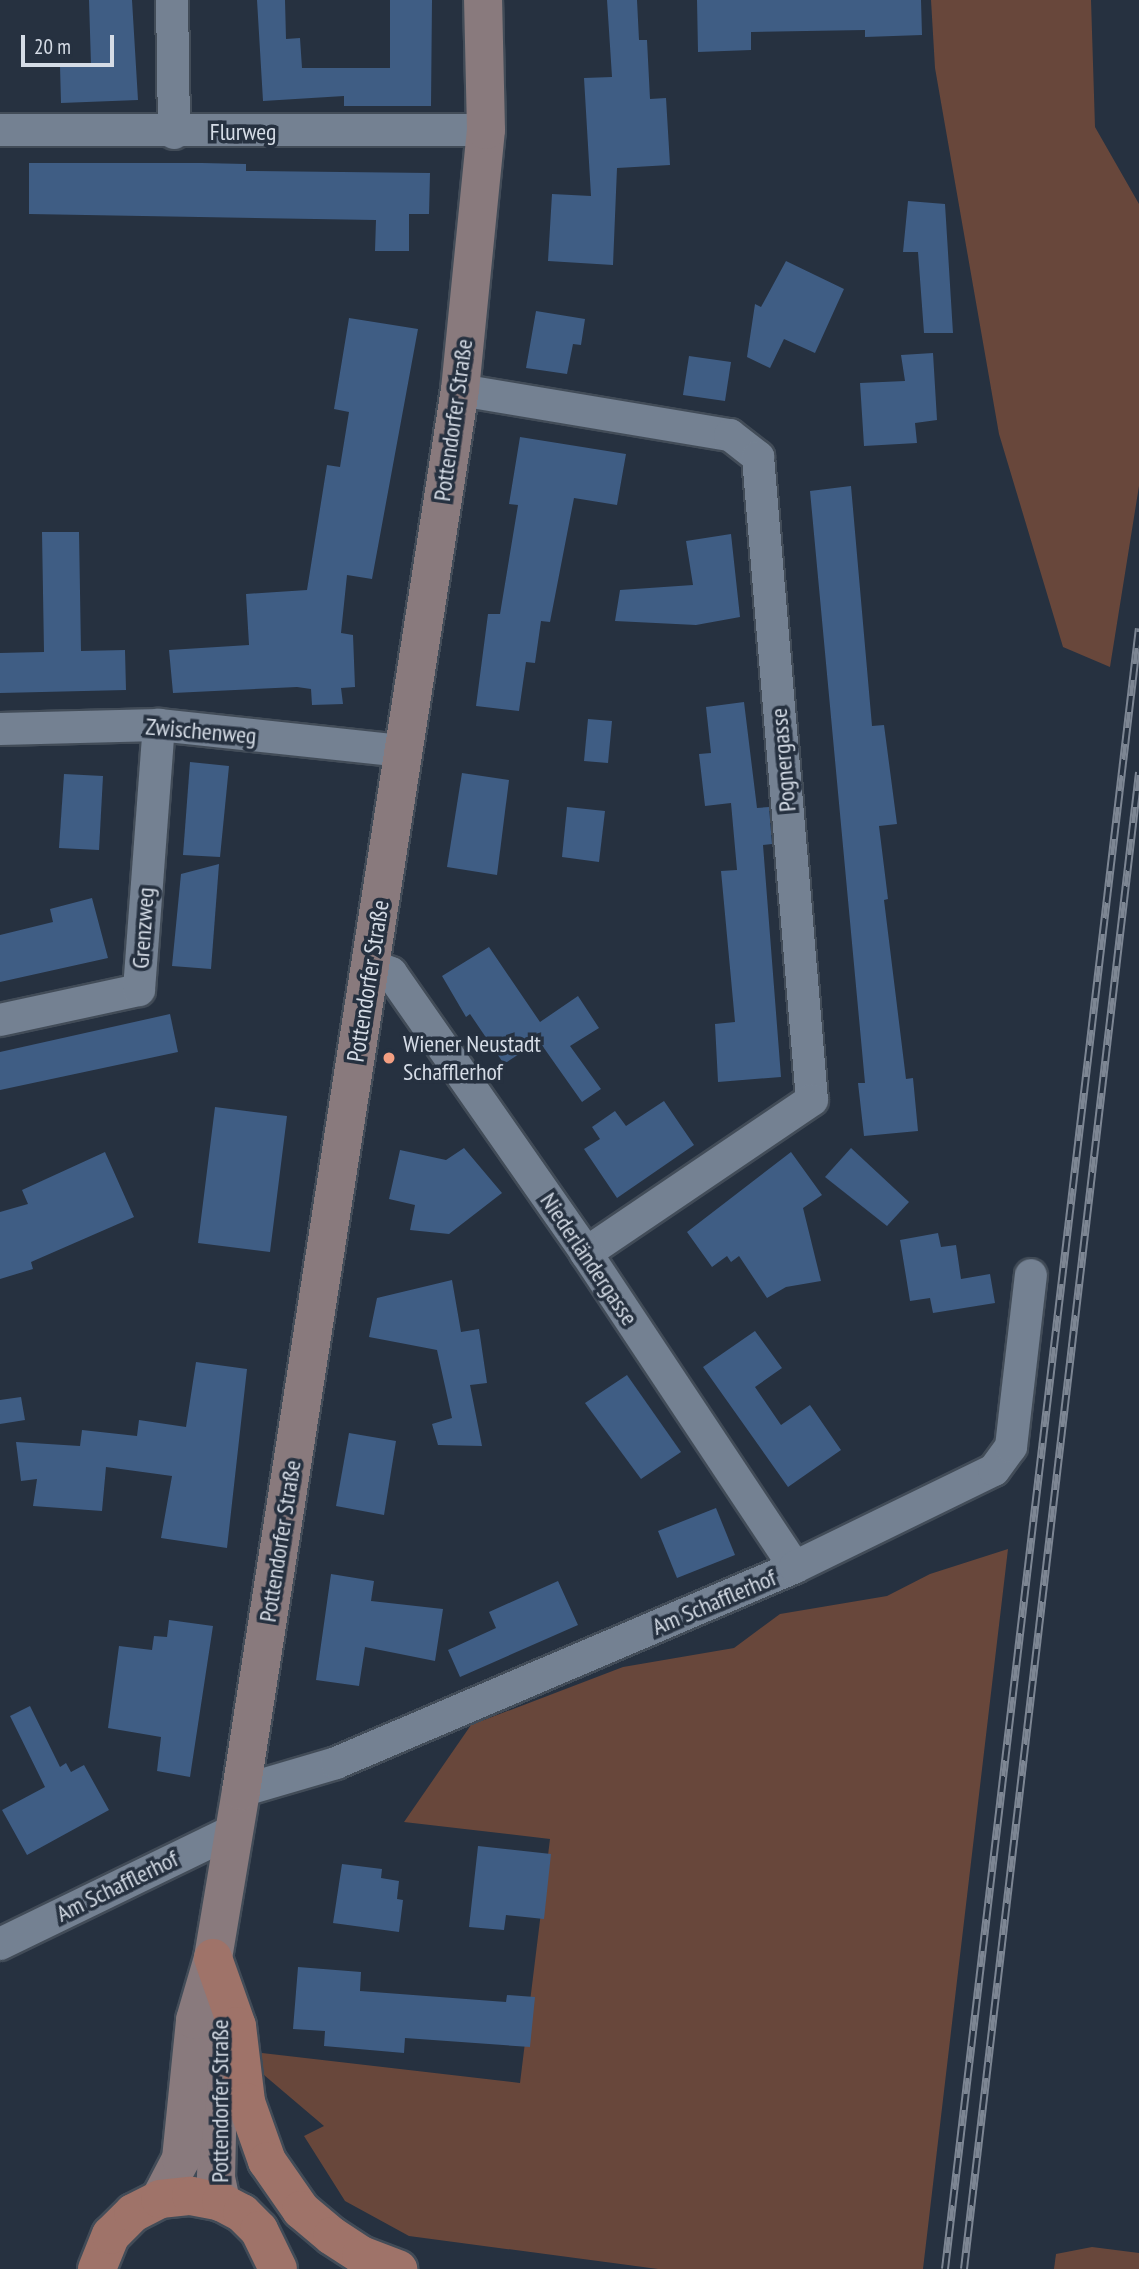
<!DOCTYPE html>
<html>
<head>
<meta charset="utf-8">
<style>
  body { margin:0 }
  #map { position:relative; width:1139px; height:2269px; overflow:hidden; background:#263140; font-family:"PT Sans Narrow",sans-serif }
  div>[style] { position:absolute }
  .green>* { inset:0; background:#68473b }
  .building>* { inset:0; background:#3f5d84 }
  .roads { filter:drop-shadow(2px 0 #424c58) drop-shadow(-2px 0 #424c58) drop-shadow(0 2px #424c58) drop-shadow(0 -2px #424c58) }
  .minor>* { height:32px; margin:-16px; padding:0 16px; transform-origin:16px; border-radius:16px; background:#748192 }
  .secondary>* { height:38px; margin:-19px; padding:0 19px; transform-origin:19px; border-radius:19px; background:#897a7d }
  .primary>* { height:38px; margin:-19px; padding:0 19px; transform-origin:19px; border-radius:19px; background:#9f7369 }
  .rail>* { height:8px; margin-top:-4px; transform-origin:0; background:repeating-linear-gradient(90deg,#263140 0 16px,#7d8693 0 32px); box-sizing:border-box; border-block:2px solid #7d8693 }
  .dots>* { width:19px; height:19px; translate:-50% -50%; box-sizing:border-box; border:4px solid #263140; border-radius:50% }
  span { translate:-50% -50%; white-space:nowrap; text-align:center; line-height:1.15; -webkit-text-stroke:7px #263140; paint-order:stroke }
  .street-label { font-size:24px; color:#d5dce6 }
  .poi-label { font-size:24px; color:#d5dce6 }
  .left { translate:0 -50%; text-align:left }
  .scale { position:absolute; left:21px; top:35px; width:93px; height:32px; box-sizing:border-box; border:4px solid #d5dce6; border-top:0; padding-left:9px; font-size:21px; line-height:24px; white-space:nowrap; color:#d5dce6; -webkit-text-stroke:5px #263140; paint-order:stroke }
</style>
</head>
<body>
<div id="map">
  <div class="green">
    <div style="clip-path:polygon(931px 0,1091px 0,1095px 127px,1139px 204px,1139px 486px,1110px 667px,1063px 647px,999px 434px,935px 68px)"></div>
    <div style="clip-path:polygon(1008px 1549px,923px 2269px,658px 2269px,409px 2236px,345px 2201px,304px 2136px,324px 2126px,250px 2063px,262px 2053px,520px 2083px,550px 1839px,404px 1822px,471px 1725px,623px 1667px,734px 1648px,780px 1614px,887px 1596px,930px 1574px)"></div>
    <div style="clip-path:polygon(1092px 2247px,1139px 2253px,1139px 2269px,1054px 2269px,1056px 2254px)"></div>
  </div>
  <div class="building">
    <div style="clip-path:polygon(89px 0,132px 0,138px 100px,61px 103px,60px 66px,91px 65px)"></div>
    <div style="clip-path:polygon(257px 0,285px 0,286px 39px,300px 38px,302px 68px,390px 68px,390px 0,432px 0,431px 106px,344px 106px,344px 96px,263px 101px)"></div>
    <div style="clip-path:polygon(607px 0,637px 0,639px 40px,647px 40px,650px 99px,666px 98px,670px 165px,617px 168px,613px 265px,548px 261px,552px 194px,591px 196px,584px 78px,612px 77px)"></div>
    <div style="clip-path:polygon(697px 0,921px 0,922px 35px,865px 37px,865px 30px,751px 32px,751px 50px,698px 52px)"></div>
    <div style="clip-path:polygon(29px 163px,202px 163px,246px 164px,246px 171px,430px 173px,429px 214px,409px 214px,409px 251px,375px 251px,376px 220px,29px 214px)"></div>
    <div style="clip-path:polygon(908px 201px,945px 204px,953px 333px,924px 333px,918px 252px,903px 252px)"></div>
    <div style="clip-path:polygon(786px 261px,844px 289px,815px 353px,784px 339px,770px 368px,747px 357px,755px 304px,761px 307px)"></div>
    <div style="clip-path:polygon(536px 311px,585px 319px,581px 345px,573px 344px,567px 374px,526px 368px)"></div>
    <div style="clip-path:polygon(349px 318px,418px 329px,372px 579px,347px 575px,341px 633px,353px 635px,355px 687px,341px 688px,343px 704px,312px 705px,311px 689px,297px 687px,173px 693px,169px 650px,249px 645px,246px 594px,307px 590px,327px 465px,340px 467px,349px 412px,334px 409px)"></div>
    <div style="clip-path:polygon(933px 353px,937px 420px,915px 423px,917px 443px,864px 446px,860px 383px,905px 381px,901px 355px)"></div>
    <div style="clip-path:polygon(689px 356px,731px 362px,725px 401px,683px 395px)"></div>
    <div style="clip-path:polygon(520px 437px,626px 454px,617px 505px,574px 498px,550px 622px,541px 621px,535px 663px,526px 662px,519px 711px,476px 706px,488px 614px,500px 614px,518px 505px,509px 504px)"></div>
    <div style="clip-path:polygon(851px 486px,872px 726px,884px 725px,897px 824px,879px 826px,888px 899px,884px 900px,906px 1079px,913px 1078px,918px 1131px,864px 1136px,858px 1083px,865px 1083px,810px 491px)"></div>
    <div style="clip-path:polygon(42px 532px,79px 532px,81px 651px,125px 650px,126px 690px,0 693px,0 653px,44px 652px)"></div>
    <div style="clip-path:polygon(731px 534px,740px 617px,696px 625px,615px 621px,620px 590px,693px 585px,686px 541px)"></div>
    <div style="clip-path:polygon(744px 702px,757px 808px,769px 807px,772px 844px,763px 845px,781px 1077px,718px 1082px,715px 1024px,735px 1022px,721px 871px,737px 870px,731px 803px,705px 806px,699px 754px,711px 753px,706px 707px)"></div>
    <div style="clip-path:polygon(588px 719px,612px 721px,608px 763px,584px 761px)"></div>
    <div style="clip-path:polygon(190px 762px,229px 766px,220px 857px,183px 855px)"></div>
    <div style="clip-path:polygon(462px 773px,509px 780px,497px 875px,447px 867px)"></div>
    <div style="clip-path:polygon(64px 774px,103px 776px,99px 850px,59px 848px)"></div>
    <div style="clip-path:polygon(567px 807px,605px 811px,599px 862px,562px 857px)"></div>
    <div style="clip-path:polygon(219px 864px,211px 969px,172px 966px,181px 874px)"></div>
    <div style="clip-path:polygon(92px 898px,108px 958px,0 982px,0 935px,53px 922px,50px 909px)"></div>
    <div style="clip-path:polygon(489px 947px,540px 1022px,578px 996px,599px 1028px,570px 1046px,601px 1089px,582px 1102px,539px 1041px,504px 1064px,470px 1014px,466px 1017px,442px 976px)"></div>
    <div style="clip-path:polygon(170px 1014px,178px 1052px,0 1090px,0 1052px)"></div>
    <div style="clip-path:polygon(664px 1101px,694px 1145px,617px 1198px,584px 1149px,600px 1139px,592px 1127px,615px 1111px,626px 1126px)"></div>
    <div style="clip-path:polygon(215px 1107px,287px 1116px,270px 1252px,198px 1243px)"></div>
    <div style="clip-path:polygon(464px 1148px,502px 1193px,449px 1234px,410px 1230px,415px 1205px,389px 1199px,400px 1150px,446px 1160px)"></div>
    <div style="clip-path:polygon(851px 1148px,909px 1202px,887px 1226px,825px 1177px)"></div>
    <div style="clip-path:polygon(105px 1152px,134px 1217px,31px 1262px,33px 1269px,0 1279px,0 1212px,28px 1204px,22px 1190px)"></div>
    <div style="clip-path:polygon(791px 1152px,822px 1195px,803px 1208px,821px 1281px,786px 1287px,767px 1298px,739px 1256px,731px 1262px,727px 1256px,712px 1267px,687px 1232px)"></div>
    <div style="clip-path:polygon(938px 1233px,941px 1247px,956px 1245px,961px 1279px,990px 1274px,995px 1303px,933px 1313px,930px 1298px,910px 1301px,900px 1240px)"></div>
    <div style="clip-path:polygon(452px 1280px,461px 1332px,479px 1329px,487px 1383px,470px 1385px,482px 1446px,438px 1445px,432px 1424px,452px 1418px,437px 1350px,369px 1337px,377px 1298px)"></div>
    <div style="clip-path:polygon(755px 1331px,782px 1368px,755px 1387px,781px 1425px,810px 1405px,841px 1450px,788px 1487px,703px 1367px)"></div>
    <div style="clip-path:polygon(196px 1362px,247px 1369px,227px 1548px,161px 1538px,172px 1476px,106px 1467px,102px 1511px,33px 1506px,37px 1479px,21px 1481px,16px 1442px,80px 1446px,82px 1430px,137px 1436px,139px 1420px,186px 1427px)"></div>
    <div style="clip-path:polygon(627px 1375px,681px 1452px,641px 1479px,585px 1403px)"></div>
    <div style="clip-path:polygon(21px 1397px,25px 1420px,0 1424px,0 1400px)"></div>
    <div style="clip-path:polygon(349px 1433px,396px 1441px,384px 1515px,336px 1506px)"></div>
    <div style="clip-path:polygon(716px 1508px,735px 1555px,677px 1578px,658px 1531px)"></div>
    <div style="clip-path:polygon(331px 1574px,374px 1581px,371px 1601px,443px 1609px,435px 1661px,365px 1647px,359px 1686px,316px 1680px)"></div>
    <div style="clip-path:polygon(558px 1581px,578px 1625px,460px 1677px,448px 1650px,496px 1628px,489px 1612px)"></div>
    <div style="clip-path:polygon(169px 1620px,213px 1626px,190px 1777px,157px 1771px,161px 1737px,108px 1728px,119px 1646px,152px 1650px,154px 1636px,167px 1637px)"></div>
    <div style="clip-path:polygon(30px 1706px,60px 1767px,66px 1763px,71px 1772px,84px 1765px,109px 1810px,27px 1855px,2px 1810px,45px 1787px,10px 1716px)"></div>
    <div style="clip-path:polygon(478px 1846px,551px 1854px,544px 1919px,506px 1915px,504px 1930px,469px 1927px)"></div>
    <div style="clip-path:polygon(342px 1864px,382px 1869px,381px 1878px,399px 1881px,397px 1899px,403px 1900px,399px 1932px,333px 1923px)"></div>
    <div style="clip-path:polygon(298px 1967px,361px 1972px,360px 1991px,506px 2002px,507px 1995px,535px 1997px,530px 2047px,405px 2038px,404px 2053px,324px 2046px,325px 2031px,293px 2029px)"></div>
  </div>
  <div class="roads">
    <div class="minor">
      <div style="left:172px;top:0;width:133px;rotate:89.1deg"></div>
      <div style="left:0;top:130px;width:486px"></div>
      <div style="left:460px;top:390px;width:274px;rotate:9.5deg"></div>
      <div style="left:730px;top:435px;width:36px;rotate:38deg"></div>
      <div style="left:758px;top:457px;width:645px;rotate:85.2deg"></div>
      <div style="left:812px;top:1100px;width:273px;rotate:145.9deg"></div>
      <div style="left:0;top:729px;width:159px;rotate:-1.4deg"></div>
      <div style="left:159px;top:725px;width:243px;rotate:6.1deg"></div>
      <div style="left:369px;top:964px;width:24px;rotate:22deg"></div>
      <div style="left:391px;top:973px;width:341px;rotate:55.1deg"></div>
      <div style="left:586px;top:1253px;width:377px;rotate:56.4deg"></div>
      <div style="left:0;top:1020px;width:142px;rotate:-12.2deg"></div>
      <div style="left:139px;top:990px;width:266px;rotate:-85.7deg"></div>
      <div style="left:241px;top:1791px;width:99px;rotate:-16.4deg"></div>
      <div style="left:336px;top:1763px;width:499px;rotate:-23.1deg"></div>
      <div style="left:795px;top:1567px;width:221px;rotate:-26deg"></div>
      <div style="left:994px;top:1470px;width:29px;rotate:-54deg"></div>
      <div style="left:1011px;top:1447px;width:173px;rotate:-83.4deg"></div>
      <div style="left:0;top:1944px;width:261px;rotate:-25.9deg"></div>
    </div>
    <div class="secondary">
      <div style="left:220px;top:2002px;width:176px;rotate:91.3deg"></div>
      <div style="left:216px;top:2178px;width:25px;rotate:78deg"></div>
      <div style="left:160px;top:2199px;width:45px;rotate:-62.3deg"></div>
      <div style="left:181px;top:2159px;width:140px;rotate:-84.2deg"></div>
      <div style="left:195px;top:2020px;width:65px;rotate:-73.8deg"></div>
      <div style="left:213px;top:1958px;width:169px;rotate:-80.5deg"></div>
      <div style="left:241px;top:1791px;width:1418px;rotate:-81.12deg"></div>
      <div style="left:460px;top:390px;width:261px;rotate:-84.3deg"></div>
      <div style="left:486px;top:130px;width:130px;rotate:-91.3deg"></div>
    </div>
    <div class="primary">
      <div style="left:213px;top:1958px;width:72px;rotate:70.6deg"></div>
      <div style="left:237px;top:2026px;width:77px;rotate:83.2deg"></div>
      <div style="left:246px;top:2102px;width:63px;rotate:70.4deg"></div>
      <div style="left:267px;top:2161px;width:60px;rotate:55.2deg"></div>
      <div style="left:301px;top:2210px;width:40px;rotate:40deg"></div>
      <div style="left:332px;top:2236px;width:35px;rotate:33deg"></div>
      <div style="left:361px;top:2255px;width:40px;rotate:21deg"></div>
      <div style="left:97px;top:2269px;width:37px;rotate:-68deg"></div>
      <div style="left:111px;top:2235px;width:31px;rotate:-45deg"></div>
      <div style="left:133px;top:2213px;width:30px;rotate:-27deg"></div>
      <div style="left:160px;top:2199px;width:31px;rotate:-6deg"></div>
      <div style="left:191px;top:2196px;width:31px;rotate:11deg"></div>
      <div style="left:221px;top:2202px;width:24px;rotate:28deg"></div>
      <div style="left:242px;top:2213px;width:24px;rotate:45deg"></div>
      <div style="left:259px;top:2230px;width:43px;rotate:64deg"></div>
    </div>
  </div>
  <div class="rail">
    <div style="left:945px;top:2269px;width:1652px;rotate:-83.26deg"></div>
    <div style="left:964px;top:2269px;width:1507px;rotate:-83.33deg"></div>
  </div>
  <div class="dots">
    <div style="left:389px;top:1058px;background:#f39f82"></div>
  </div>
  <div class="street-label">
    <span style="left:243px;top:132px">Flurweg</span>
    <span style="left:453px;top:420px;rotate:-82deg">Pottendorfer Straße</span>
    <span style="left:201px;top:731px;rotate:5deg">Zwischenweg</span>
    <span style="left:783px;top:760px;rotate:-95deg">Pognergasse</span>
    <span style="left:143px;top:928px;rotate:-86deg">Grenzweg</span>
    <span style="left:368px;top:981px;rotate:-81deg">Pottendorfer Straße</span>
    <span style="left:589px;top:1259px;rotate:56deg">Niederländergasse</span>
    <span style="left:280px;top:1541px;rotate:-81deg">Pottendorfer Straße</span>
    <span style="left:714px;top:1602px;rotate:-23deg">Am Schafflerhof</span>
    <span style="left:117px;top:1886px;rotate:-26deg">Am Schafflerhof</span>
    <span style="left:220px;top:2101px;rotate:-90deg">Pottendorfer Straße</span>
  </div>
  <div class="poi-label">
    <span class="left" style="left:403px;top:1058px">Wiener Neustadt<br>Schafflerhof</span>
  </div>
  <div class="scale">20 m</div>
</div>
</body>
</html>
